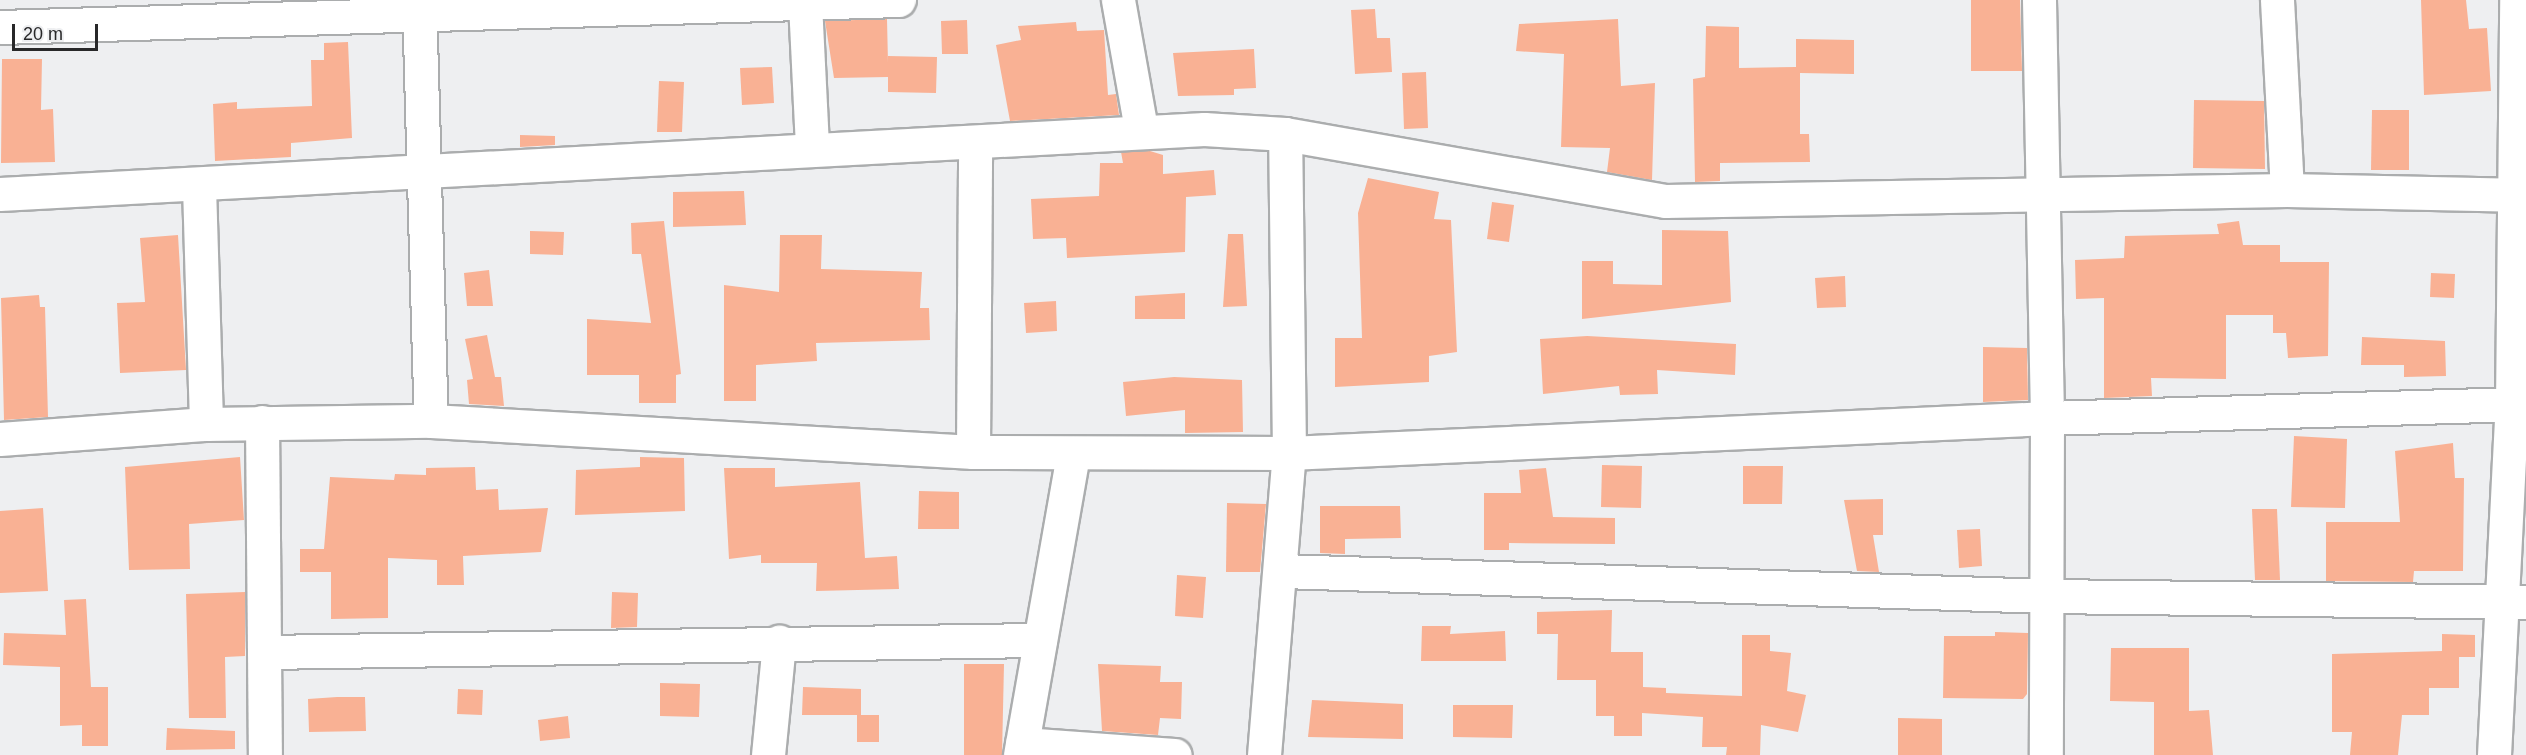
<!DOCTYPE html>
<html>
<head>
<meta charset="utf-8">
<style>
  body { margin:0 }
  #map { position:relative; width:2526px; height:755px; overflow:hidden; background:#eeeff1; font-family:Arial,sans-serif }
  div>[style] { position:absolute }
  .building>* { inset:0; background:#f9b194 }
  .roads { filter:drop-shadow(2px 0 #abadae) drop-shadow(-2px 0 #abadae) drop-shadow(0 2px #abadae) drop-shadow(0 -2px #abadae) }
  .minor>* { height:33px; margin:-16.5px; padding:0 16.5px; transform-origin:16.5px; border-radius:16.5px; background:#fff }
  span { translate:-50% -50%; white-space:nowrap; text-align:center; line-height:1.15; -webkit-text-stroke:4.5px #eeeff1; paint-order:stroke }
  .scale { position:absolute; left:12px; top:24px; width:86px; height:27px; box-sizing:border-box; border:3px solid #282829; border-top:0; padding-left:8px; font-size:18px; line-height:21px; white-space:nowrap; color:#282829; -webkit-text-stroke:4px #eeeff1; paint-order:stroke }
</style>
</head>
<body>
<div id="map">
  <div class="building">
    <div style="clip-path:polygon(1971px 0,2020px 0,2022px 71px,1971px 71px)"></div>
    <div style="clip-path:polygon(2421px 0,2466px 0,2469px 29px,2487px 28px,2491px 91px,2424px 95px)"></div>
    <div style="clip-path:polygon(1375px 9px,1377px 38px,1390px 38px,1392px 72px,1355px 74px,1351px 10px)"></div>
    <div style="clip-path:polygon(887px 19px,888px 63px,888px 56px,937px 57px,936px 93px,888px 92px,888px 77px,834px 78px,825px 21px)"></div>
    <div style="clip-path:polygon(1618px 19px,1621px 86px,1655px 83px,1652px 180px,1607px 172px,1610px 148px,1561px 147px,1564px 54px,1516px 51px,1519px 24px)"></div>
    <div style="clip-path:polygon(967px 20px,968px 54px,942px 54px,941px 21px)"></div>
    <div style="clip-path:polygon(1076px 22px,1077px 31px,1104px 30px,1108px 95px,1116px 94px,1119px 115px,1010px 121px,996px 45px,1021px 40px,1018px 26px)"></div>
    <div style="clip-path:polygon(1706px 26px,1739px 27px,1739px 68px,1796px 67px,1796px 39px,1854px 40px,1854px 74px,1800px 73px,1800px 134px,1809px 134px,1810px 162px,1720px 163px,1720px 181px,1695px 182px,1693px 79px,1705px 77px)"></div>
    <div style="clip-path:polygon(348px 42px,352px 138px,291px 143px,291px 157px,215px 161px,213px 104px,237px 102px,237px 109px,312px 106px,311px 60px,324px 60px,324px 43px)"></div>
    <div style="clip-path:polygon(1254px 49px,1256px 88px,1234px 89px,1234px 95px,1178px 96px,1173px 53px)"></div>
    <div style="clip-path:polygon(2px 59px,42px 59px,41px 110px,53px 109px,55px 162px,1px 163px)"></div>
    <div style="clip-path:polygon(772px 67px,774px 103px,742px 105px,740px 68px)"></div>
    <div style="clip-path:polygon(1426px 72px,1428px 128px,1404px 129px,1402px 73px)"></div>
    <div style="clip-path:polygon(659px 81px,684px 82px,682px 132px,657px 132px)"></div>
    <div style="clip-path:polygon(2194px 100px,2264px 101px,2265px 169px,2193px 168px)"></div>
    <div style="clip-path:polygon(2372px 110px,2409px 110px,2409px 170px,2371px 170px)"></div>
    <div style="clip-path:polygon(520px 135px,555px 136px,555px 145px,520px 147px)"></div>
    <div style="clip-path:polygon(1150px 151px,1163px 155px,1163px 174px,1214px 170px,1216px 195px,1186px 197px,1185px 252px,1067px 258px,1066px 238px,1033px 239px,1031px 199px,1099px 196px,1100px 163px,1123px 163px,1121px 152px)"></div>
    <div style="clip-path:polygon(1368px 178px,1439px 192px,1434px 219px,1451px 220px,1457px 352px,1429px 356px,1429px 382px,1335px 387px,1335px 338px,1362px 338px,1358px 213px)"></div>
    <div style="clip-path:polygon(744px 191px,746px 225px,673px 227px,673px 192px)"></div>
    <div style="clip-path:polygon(1492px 202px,1514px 205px,1509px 242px,1487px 239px)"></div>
    <div style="clip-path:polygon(664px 221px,681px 374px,676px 375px,676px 403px,639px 403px,639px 375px,587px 375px,587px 319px,651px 323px,641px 254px,632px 254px,631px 223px)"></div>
    <div style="clip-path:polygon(2239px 221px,2243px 245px,2280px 245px,2280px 262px,2329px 262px,2328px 356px,2288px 358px,2286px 333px,2273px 333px,2273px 315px,2226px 315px,2226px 379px,2151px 378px,2152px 396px,2104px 398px,2104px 298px,2076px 299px,2075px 260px,2124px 258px,2125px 236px,2219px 234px,2217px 224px)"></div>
    <div style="clip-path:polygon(1662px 230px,1728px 231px,1731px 302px,1582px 319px,1582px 261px,1613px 261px,1613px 284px,1662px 285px)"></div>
    <div style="clip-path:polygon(530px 231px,564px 232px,563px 255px,530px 254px)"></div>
    <div style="clip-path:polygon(1228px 234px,1243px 234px,1247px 306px,1223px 307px)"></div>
    <div style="clip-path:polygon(178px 235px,186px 370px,120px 373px,117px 303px,145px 302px,140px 238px)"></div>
    <div style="clip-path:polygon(780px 235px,822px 235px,821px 269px,922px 272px,920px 308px,929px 308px,930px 340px,816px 343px,817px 361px,756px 365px,756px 401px,724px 401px,724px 285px,779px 292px)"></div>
    <div style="clip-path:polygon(489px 270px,493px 306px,467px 306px,464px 273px)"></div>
    <div style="clip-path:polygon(2431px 273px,2455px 274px,2454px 298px,2430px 297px)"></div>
    <div style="clip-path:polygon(1845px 276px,1846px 307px,1817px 308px,1815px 278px)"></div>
    <div style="clip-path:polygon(1185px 293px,1185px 319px,1135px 319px,1135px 296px)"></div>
    <div style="clip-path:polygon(39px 295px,40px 307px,45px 307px,48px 417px,4px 420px,1px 298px)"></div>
    <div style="clip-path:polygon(1056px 301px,1057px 331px,1026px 333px,1024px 303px)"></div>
    <div style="clip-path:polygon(487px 335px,495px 377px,501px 377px,504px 406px,469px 404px,467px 380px,473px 379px,465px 339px)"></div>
    <div style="clip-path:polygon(1587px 336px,1736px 344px,1735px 375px,1657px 370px,1658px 394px,1620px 395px,1619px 386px,1543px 394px,1540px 339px)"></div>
    <div style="clip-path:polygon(2362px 337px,2445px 341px,2446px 376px,2404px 377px,2404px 365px,2361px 365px)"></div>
    <div style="clip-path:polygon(1983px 347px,2027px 348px,2028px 400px,1983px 402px)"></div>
    <div style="clip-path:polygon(1174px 377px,1242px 380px,1243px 432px,1185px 433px,1185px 410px,1126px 416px,1123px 382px)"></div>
    <div style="clip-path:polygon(2294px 436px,2347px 439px,2345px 508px,2291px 507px)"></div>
    <div style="clip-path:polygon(2453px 443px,2455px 478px,2464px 478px,2463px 571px,2414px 571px,2413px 582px,2326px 581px,2326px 522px,2400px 522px,2395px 451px)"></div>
    <div style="clip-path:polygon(240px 457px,244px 520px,189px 524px,190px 569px,129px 570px,125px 467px)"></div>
    <div style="clip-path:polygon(640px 457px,684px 458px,685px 511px,575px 515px,576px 470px,640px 467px)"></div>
    <div style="clip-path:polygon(1602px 465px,1642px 466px,1641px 508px,1601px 507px)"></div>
    <div style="clip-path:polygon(1743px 466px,1783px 466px,1782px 504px,1743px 504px)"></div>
    <div style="clip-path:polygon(475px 467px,476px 490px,498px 489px,499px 510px,548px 508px,541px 552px,463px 556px,464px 585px,437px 585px,437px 560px,388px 558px,388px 618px,331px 619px,331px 572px,300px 572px,300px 549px,324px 549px,330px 477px,394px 480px,395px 474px,426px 475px,426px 468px)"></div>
    <div style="clip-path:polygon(724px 468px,775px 468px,775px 487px,860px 482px,865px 558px,897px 556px,899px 589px,816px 591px,817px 563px,761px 563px,761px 555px,729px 559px)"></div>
    <div style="clip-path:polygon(1546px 468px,1553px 517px,1615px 518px,1615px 544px,1509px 543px,1509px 550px,1484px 550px,1484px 493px,1521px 493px,1519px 470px)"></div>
    <div style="clip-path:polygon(919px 491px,959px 492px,959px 529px,918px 529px)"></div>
    <div style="clip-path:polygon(1883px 499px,1883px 535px,1873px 535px,1879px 572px,1857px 571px,1844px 500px)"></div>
    <div style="clip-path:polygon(1227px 503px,1266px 504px,1260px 572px,1226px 572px)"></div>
    <div style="clip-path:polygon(1320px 506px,1400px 506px,1401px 538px,1345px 539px,1345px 554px,1320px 553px)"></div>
    <div style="clip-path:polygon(43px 508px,48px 591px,0 593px,0 511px)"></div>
    <div style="clip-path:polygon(2252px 509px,2277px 509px,2280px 580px,2255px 580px)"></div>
    <div style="clip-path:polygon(1980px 529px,1982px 566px,1959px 568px,1957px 530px)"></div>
    <div style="clip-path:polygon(1177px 575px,1206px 577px,1203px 618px,1175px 616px)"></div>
    <div style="clip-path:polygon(245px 592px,245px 656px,225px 657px,226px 718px,189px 718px,186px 594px)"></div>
    <div style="clip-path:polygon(612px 592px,638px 593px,637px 627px,611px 628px)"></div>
    <div style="clip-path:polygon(86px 599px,91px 687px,108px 687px,108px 746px,82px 746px,82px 725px,60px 726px,60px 667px,3px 665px,4px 633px,66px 635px,64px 600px)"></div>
    <div style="clip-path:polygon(1612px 610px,1611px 652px,1643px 652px,1643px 687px,1666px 688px,1666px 693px,1742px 696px,1742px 635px,1770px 635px,1770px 651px,1791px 653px,1787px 691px,1806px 695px,1798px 732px,1761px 725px,1760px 755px,1726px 755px,1727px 747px,1702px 747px,1703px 717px,1642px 713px,1642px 736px,1614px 736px,1614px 716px,1596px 716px,1596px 680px,1557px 680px,1558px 634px,1537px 634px,1537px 612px)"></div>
    <div style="clip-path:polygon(1422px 626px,1451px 626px,1450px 634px,1505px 631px,1506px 661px,1421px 661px)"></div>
    <div style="clip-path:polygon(1995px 632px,2028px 633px,2027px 694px,2023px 699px,1943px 698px,1944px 636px,1995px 636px)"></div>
    <div style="clip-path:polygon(2442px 634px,2475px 635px,2475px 657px,2459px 657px,2459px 688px,2429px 688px,2429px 715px,2402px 715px,2398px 755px,2350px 755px,2352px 732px,2332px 732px,2332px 654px,2442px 651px)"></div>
    <div style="clip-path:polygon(2111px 648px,2189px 648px,2189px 711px,2209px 710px,2213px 755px,2154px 755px,2154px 702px,2110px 701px)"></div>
    <div style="clip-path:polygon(964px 664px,1004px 664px,1002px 755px,964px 755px)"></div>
    <div style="clip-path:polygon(1098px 664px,1161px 666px,1160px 682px,1182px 682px,1181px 719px,1160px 718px,1158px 735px,1102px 731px)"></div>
    <div style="clip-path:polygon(660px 683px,700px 684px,699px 717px,660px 716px)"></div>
    <div style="clip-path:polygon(803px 687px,861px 689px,861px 715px,879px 715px,879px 742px,857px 742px,857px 715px,802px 715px)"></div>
    <div style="clip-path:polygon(458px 689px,483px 690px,482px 715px,457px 714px)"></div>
    <div style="clip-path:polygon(337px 697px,365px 697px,366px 731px,309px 732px,308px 699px)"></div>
    <div style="clip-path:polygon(1312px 700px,1403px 704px,1403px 739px,1308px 737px)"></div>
    <div style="clip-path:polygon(1453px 705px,1513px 705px,1512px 738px,1453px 737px)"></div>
    <div style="clip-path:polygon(568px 716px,570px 738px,540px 741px,538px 720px)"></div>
    <div style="clip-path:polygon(1898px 718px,1942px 719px,1942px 755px,1898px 755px)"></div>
    <div style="clip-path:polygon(167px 728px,235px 731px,235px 749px,166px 750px)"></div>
  </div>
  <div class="roads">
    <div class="minor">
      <div style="left:419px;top:0;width:421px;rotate:88.4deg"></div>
      <div style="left:1118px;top:0;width:131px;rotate:79.9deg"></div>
      <div style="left:2039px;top:0;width:418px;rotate:88.9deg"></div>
      <div style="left:2047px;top:418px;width:337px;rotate:90.2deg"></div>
      <div style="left:2277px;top:0;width:190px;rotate:87deg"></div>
      <div style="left:805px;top:3px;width:145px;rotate:87.2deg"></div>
      <div style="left:0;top:27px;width:899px;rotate:-1.72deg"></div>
      <div style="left:199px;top:186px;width:238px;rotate:88.3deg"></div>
      <div style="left:0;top:194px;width:1206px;rotate:-3.09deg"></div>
      <div style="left:1204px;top:129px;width:81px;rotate:3.5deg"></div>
      <div style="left:1285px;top:134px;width:386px;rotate:10deg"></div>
      <div style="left:1665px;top:201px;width:622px;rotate:-1.01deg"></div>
      <div style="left:2287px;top:190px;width:239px;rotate:1.2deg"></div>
      <div style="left:262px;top:422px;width:333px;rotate:89.5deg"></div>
      <div style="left:0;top:439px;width:207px;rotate:-4.2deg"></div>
      <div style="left:206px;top:424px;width:225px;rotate:-0.8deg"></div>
      <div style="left:431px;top:421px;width:543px;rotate:3.27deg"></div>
      <div style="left:973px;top:452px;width:316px;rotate:0.2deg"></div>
      <div style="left:1289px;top:453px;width:759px;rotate:-2.64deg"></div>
      <div style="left:2047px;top:418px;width:479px;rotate:-1.7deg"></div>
      <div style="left:973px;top:452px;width:310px;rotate:-89.6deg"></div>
      <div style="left:1282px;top:571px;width:764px;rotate:1.87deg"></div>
      <div style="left:2046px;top:596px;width:480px;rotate:0.7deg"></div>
      <div style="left:264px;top:652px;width:776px;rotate:-0.89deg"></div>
      <div style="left:1022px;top:744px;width:153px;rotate:4.1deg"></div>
      <div style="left:768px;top:755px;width:114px;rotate:-84.4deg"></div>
      <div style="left:1020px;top:755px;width:305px;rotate:-80deg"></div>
      <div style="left:1264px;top:755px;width:303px;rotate:-85.3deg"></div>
      <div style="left:1289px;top:453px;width:319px;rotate:-90.7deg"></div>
      <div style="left:2494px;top:755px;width:351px;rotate:-87.1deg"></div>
      <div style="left:2512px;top:404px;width:404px;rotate:-89.4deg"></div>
    </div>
  </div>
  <div class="scale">20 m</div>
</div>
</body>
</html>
